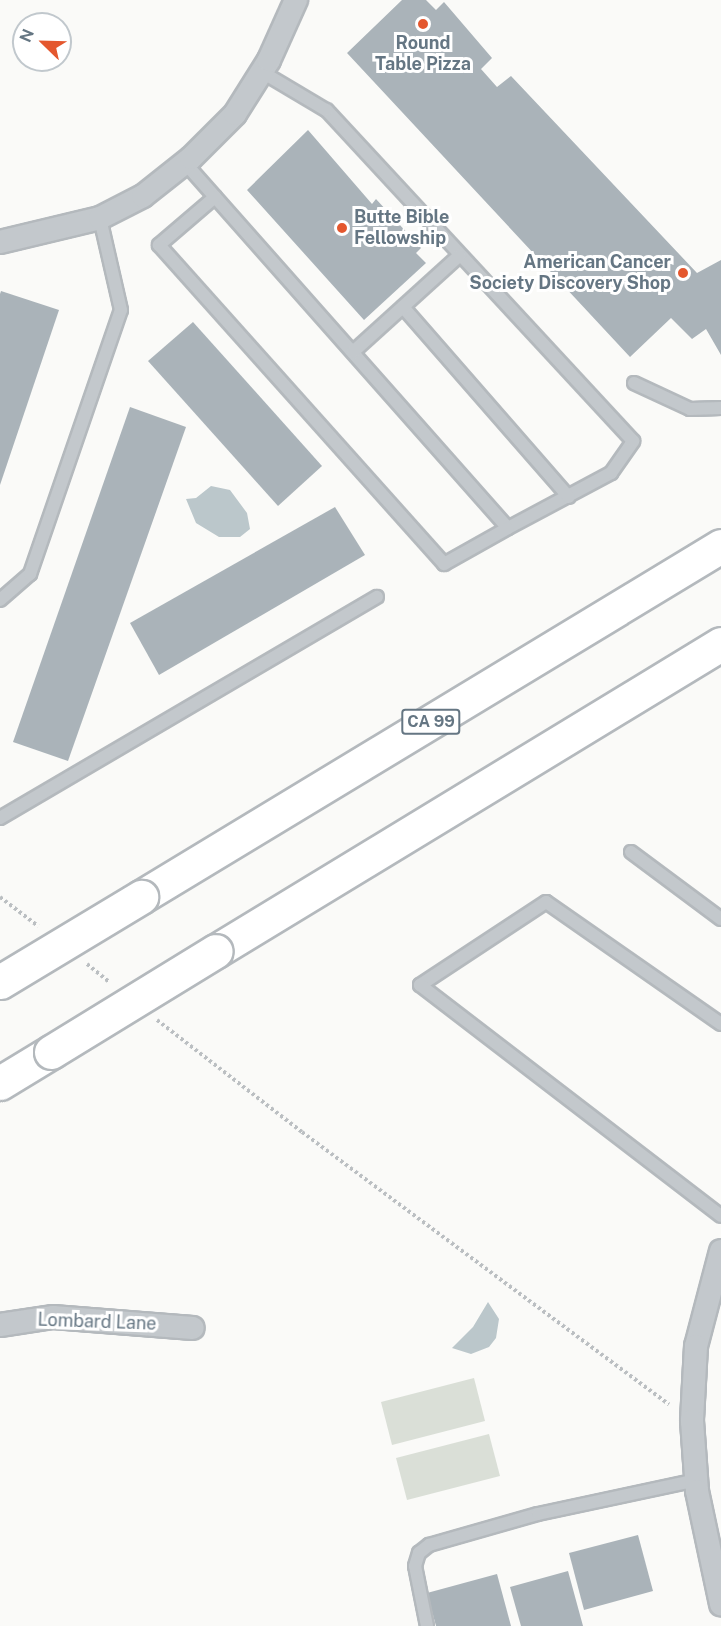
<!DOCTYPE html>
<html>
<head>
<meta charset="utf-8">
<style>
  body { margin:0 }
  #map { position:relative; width:721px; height:1626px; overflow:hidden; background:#fafaf8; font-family:"Public Sans",sans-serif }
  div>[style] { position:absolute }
  .green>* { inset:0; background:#dadfd7 }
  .water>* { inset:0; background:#bbc7cb }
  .building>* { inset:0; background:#aab3b9 }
  .path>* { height:4px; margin-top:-2px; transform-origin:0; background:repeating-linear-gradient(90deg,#bbbfc2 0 3px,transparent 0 6px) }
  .roads { filter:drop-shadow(2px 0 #b4b9bd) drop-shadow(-2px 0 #b4b9bd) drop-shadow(0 2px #b4b9bd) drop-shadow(0 -2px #b4b9bd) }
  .lane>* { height:12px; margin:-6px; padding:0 6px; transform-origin:6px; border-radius:6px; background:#c3c8cc }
  .street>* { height:22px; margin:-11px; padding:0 11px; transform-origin:11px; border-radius:11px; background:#c3c8cc }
  .highway>* { height:33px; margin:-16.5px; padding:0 16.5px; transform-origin:16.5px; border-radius:16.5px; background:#fff }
  .bridges { filter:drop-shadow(2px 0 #b4b9bd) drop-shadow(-2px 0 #b4b9bd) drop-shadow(0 2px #b4b9bd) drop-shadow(0 -2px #b4b9bd) }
  .highway-bridge>* { height:33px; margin:-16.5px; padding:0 16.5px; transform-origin:16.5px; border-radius:16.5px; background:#fff }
  .dots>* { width:16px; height:16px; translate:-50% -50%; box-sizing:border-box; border:3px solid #fff; border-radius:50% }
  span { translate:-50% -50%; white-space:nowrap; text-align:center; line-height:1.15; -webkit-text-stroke:6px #fff; paint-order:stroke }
  .shield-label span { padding:2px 4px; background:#fff; border:2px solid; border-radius:4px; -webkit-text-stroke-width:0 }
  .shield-label { font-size:16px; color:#657683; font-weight:700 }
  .poi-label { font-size:18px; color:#657683; font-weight:700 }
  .left { translate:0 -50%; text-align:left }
  .right { translate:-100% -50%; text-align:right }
  .street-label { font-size:18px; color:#657683 }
  .north { position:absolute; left:12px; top:12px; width:60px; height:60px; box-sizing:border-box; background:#fff; border:2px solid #c1c8cd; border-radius:50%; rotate:293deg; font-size:16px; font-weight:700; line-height:24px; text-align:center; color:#657683 }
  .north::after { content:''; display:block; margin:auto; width:21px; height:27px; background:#e4572e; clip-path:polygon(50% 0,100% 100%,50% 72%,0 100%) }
</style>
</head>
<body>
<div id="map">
  <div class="green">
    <div style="clip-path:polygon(474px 1378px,485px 1421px,392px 1445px,381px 1402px)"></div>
    <div style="clip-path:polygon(489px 1434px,500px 1476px,407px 1500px,396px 1458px)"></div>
  </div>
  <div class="water">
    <div style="clip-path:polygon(211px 486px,230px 490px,247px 513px,250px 529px,240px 537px,219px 537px,196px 523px,186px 499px,196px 498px)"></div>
    <div style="clip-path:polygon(488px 1302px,499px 1319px,496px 1338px,489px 1347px,471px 1354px,452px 1348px,473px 1327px)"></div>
  </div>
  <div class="building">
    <div style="clip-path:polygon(402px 0,426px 0,436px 10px,444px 2px,492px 58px,481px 69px,497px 87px,511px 76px,697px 273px,721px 260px,721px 355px,706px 329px,692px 339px,671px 318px,630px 357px,347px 53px)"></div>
    <div style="clip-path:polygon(308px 130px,372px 204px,376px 199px,421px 248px,416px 253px,426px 263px,364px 320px,247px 190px)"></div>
    <div style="clip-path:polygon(1px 291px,59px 310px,0 485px,0 294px)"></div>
    <div style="clip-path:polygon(193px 322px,322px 466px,278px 506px,148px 361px)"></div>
    <div style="clip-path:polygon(130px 407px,186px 427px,68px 761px,13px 742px)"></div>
    <div style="clip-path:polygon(335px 507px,365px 555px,159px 675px,130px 623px)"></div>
    <div style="clip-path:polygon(638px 1535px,653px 1591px,584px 1610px,569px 1553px)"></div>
    <div style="clip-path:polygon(568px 1571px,583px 1626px,521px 1626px,510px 1587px)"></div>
    <div style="clip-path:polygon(497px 1574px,511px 1626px,436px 1626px,427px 1593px)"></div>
  </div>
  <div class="path">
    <div style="left:0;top:897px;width:48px;rotate:37.3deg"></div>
    <div style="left:87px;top:964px;width:28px;rotate:39deg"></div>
    <div style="left:157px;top:1020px;width:183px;rotate:37.7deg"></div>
    <div style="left:302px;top:1132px;width:457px;rotate:36.6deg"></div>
  </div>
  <div class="roads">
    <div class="lane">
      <div style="left:185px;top:163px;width:487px;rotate:48.5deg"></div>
      <div style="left:508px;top:528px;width:117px;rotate:-28.1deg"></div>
      <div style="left:611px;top:473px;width:39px;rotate:-55deg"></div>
      <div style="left:633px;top:441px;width:451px;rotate:-132.8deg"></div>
      <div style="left:326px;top:110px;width:74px;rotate:-149.3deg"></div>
      <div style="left:215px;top:197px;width:74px;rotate:139.4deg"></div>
      <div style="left:159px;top:245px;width:428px;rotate:48.2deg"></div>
      <div style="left:444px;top:564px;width:73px;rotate:-29.4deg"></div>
      <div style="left:403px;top:307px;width:252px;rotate:48.9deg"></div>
      <div style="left:353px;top:352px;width:144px;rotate:-42.2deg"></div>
      <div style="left:634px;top:383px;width:62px;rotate:24.9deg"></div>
      <div style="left:690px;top:409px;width:31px;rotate:-2deg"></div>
      <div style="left:0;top:600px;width:40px;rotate:-41deg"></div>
      <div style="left:30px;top:574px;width:279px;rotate:-71deg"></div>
      <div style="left:121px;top:310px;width:94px;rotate:-102.9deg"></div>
      <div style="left:0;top:818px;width:437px;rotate:-30.4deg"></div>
      <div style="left:631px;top:852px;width:112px;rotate:36.7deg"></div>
      <div style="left:721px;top:1024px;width:213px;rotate:-145.1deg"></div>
      <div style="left:546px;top:902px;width:151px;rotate:146.6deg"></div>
      <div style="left:420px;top:985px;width:379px;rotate:37.5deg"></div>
      <div style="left:427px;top:1626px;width:61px;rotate:-101.3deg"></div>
      <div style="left:415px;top:1566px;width:14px;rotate:-73deg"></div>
      <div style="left:419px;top:1553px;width:13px;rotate:-39deg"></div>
      <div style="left:429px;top:1545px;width:113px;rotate:-15.9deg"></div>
      <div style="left:538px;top:1514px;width:162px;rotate:-12.1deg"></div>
    </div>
    <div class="street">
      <div style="left:0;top:242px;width:103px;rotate:-13.5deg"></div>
      <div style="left:100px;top:218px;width:48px;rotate:-27.1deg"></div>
      <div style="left:143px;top:196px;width:61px;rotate:-38.4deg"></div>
      <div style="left:191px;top:158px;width:62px;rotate:-45deg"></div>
      <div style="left:235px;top:114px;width:64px;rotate:-57.8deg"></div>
      <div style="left:269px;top:60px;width:66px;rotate:-65.8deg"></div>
      <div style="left:721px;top:1251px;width:98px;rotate:104.7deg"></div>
      <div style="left:696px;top:1346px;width:75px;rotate:93.1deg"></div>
      <div style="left:692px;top:1421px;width:70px;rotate:85.9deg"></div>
      <div style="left:697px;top:1491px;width:116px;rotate:78deg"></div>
      <div style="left:0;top:1325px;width:54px;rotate:-8.6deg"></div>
      <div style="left:53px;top:1317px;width:140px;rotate:4.5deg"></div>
    </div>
    <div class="highway">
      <div style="left:141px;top:897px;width:678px;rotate:-31.18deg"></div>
      <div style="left:216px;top:951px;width:591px;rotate:-31.3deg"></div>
      <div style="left:0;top:1083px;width:60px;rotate:-31.3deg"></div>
    </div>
  </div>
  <div class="bridges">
    <div class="highway-bridge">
      <div style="left:0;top:982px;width:165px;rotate:-31.1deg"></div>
      <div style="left:51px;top:1052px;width:193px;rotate:-31.5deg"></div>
    </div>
  </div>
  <div class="dots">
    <div style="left:423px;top:24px;background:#e4572e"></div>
    <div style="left:342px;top:228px;background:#e4572e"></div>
    <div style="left:683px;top:273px;background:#e4572e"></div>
  </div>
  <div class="shield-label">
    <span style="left:431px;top:722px">CA 99</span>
  </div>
  <div class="poi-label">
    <span style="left:423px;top:54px">Round<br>Table Pizza</span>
    <span class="left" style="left:354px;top:228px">Butte Bible<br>Fellowship</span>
    <span class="right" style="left:671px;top:273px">American Cancer<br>Society Discovery Shop</span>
  </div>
  <div class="street-label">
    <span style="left:97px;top:1322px;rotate:2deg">Lombard Lane</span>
  </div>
  <div class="north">N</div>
</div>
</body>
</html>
